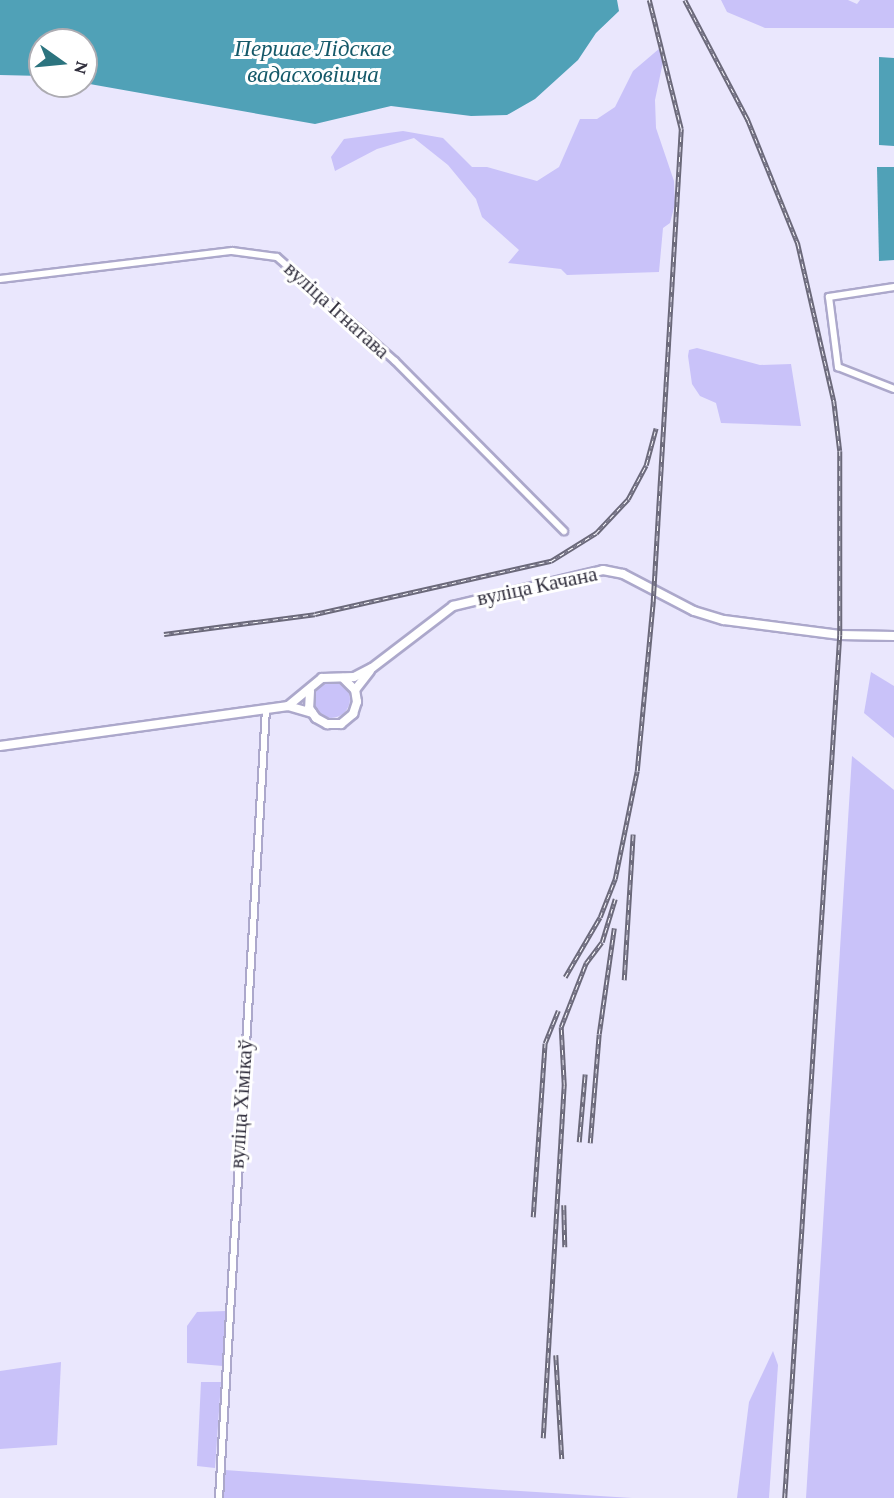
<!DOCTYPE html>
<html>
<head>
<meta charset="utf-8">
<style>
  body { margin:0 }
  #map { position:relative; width:894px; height:1498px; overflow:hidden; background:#eae7fd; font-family:"Crimson Pro",serif }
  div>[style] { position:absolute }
  .green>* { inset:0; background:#c9c2f9 }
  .round { border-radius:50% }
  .water>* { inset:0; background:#50a1b7 }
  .roads { filter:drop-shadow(2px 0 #aca8cb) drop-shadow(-2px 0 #aca8cb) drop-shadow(0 2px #aca8cb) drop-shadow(0 -2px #aca8cb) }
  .minor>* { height:6px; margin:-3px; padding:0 3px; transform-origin:3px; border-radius:3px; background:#fff }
  .major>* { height:8px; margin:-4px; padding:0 4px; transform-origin:4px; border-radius:4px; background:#fff }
  .rail>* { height:4.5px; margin-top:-2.25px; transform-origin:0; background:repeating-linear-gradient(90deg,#fff 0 5px,#6b697a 0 10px); box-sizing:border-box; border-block:2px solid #6b697a }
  span { translate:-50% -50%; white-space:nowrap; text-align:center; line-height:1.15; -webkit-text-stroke:6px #fff; paint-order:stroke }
  .street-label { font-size:21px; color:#32303e }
  .water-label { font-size:23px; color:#155969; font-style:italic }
  .north { position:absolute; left:28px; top:28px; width:70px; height:70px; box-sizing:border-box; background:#fff; border:2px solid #adacb2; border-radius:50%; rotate:105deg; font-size:19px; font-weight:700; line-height:28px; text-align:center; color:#32303e }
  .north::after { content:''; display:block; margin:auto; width:24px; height:32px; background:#2c747f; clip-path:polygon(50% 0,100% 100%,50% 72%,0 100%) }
</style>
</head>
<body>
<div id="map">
  <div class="green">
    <div style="clip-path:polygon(721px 0,848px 0,857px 4px,860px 0,894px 0,894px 28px,765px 28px,727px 12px)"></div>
    <div style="clip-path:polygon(660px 48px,663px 62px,655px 100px,656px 128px,674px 181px,675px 204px,670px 223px,663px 228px,659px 272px,567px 275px,561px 269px,508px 263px,519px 250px,482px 217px,476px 199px,448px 165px,414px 138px,377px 149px,335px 171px,331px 157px,344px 139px,403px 131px,443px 138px,472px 167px,487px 167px,537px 181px,559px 167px,580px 119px,597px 119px,615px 107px,633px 71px)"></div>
    <div style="clip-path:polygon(697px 348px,760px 365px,791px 364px,801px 426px,721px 423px,716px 403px,700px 396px,692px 384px,688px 356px,689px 350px)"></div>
    <div style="clip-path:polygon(871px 672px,894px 686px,894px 738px,864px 713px)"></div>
    <div class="round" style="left:312px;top:680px;width:38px;height:38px"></div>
    <div style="clip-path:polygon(852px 756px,894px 790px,894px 1498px,806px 1498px)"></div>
    <div style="clip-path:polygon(226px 1311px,223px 1366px,187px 1363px,187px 1326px,197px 1312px)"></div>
    <div style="clip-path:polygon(773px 1351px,778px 1365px,769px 1498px,737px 1498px,749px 1402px)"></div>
    <div style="clip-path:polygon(61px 1362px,57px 1445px,0 1449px,0 1371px)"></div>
    <div style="clip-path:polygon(201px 1382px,221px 1382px,215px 1468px,197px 1466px)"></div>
    <div style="clip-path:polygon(225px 1470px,488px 1489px,632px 1498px,223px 1498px)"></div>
  </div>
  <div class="water">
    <div style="clip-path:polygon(0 0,617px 0,619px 11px,596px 33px,578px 60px,535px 99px,507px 115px,471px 116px,391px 106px,315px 124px,84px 83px,84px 42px,42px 42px,42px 76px,0 75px)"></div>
    <div style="clip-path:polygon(879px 57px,894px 58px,894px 146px,879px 145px)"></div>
    <div style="clip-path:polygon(877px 167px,894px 167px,894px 260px,879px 261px)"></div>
  </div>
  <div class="roads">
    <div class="minor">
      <div style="left:0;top:279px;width:234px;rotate:-6.9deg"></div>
      <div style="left:232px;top:251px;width:45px;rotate:7.6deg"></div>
      <div style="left:277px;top:257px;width:157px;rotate:41.4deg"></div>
      <div style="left:395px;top:361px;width:240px;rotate:45.2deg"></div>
      <div style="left:894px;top:287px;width:66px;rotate:171.3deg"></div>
      <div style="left:829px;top:297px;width:71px;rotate:82.7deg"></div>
      <div style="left:838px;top:367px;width:60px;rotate:21.4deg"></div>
      <div style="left:219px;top:1498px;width:789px;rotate:-86.59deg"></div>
    </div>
    <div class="major">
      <div style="left:355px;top:690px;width:24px;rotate:-52deg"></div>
      <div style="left:310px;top:691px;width:17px;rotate:93deg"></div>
      <div style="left:309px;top:708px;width:12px;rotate:55deg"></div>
      <div style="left:316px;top:718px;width:13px;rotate:29deg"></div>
      <div style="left:327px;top:724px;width:14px"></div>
      <div style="left:341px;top:724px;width:16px;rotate:-40deg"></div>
      <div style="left:353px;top:714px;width:13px;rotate:-72deg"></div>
      <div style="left:357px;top:702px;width:12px;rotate:-99deg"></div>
      <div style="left:355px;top:690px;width:17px;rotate:-135deg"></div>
      <div style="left:288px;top:706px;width:25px;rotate:16deg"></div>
      <div style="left:0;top:746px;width:291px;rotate:-7.9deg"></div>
      <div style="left:288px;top:706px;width:44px;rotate:-39.5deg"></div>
      <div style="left:322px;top:678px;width:32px;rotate:-2deg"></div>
      <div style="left:354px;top:677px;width:20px;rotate:-27deg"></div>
      <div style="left:372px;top:668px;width:102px;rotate:-37.4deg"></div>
      <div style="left:453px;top:606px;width:154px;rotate:-13.5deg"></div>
      <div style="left:603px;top:570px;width:20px;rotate:11deg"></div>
      <div style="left:623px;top:574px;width:80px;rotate:27.5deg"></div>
      <div style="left:694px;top:611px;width:31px;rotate:17deg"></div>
      <div style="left:724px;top:620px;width:117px;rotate:7.4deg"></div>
      <div style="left:840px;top:635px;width:54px;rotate:1.1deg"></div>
    </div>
  </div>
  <div class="rail">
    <div style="left:685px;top:0;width:136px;rotate:62.3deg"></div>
    <div style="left:748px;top:120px;width:134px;rotate:68deg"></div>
    <div style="left:798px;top:244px;width:161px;rotate:77.1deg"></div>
    <div style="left:834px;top:401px;width:50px;rotate:83.2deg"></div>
    <div style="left:840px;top:451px;width:184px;rotate:90deg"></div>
    <div style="left:840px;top:635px;width:865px;rotate:93.65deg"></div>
    <div style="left:164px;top:634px;width:152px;rotate:-7.5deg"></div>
    <div style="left:315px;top:614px;width:242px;rotate:-12.7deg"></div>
    <div style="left:551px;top:561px;width:53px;rotate:-31.9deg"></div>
    <div style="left:596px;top:533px;width:47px;rotate:-46.7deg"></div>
    <div style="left:628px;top:499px;width:38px;rotate:-62deg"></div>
    <div style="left:646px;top:465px;width:38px;rotate:-75deg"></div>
    <div style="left:565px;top:977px;width:69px;rotate:-59.7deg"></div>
    <div style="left:600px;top:917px;width:41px;rotate:-68.5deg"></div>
    <div style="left:615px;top:879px;width:110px;rotate:-78.5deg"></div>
    <div style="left:637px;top:771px;width:171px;rotate:-84.6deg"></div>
    <div style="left:653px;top:601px;width:473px;rotate:-86.6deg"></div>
    <div style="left:681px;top:129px;width:133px;rotate:-103.9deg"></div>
    <div style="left:624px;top:980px;width:146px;rotate:-86.5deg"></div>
    <div style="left:579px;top:1142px;width:68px;rotate:-85deg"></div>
    <div style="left:590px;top:1143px;width:109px;rotate:-85.3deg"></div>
    <div style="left:599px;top:1034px;width:107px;rotate:-81.9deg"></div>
    <div style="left:564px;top:1205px;width:42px;rotate:88.6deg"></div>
    <div style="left:533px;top:1217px;width:174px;rotate:-86.1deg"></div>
    <div style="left:545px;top:1043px;width:35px;rotate:-68deg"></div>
    <div style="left:556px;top:1355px;width:104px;rotate:86.7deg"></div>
    <div style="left:543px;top:1438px;width:354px;rotate:-86.6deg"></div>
    <div style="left:564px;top:1085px;width:58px;rotate:-93deg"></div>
    <div style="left:561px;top:1027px;width:69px;rotate:-68.7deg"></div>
    <div style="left:586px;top:963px;width:26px;rotate:-53deg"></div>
    <div style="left:602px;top:942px;width:45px;rotate:-73.2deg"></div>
  </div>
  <div class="street-label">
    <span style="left:337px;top:310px;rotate:42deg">вуліца Ігнатава</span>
    <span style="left:537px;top:586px;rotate:-12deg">вуліца Качана</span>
    <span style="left:241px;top:1104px;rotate:-86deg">вуліца Хімікаў</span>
  </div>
  <div class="water-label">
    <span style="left:313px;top:61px">Першае Лідскае<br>вадасховішча</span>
  </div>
  <div class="north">N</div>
</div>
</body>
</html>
